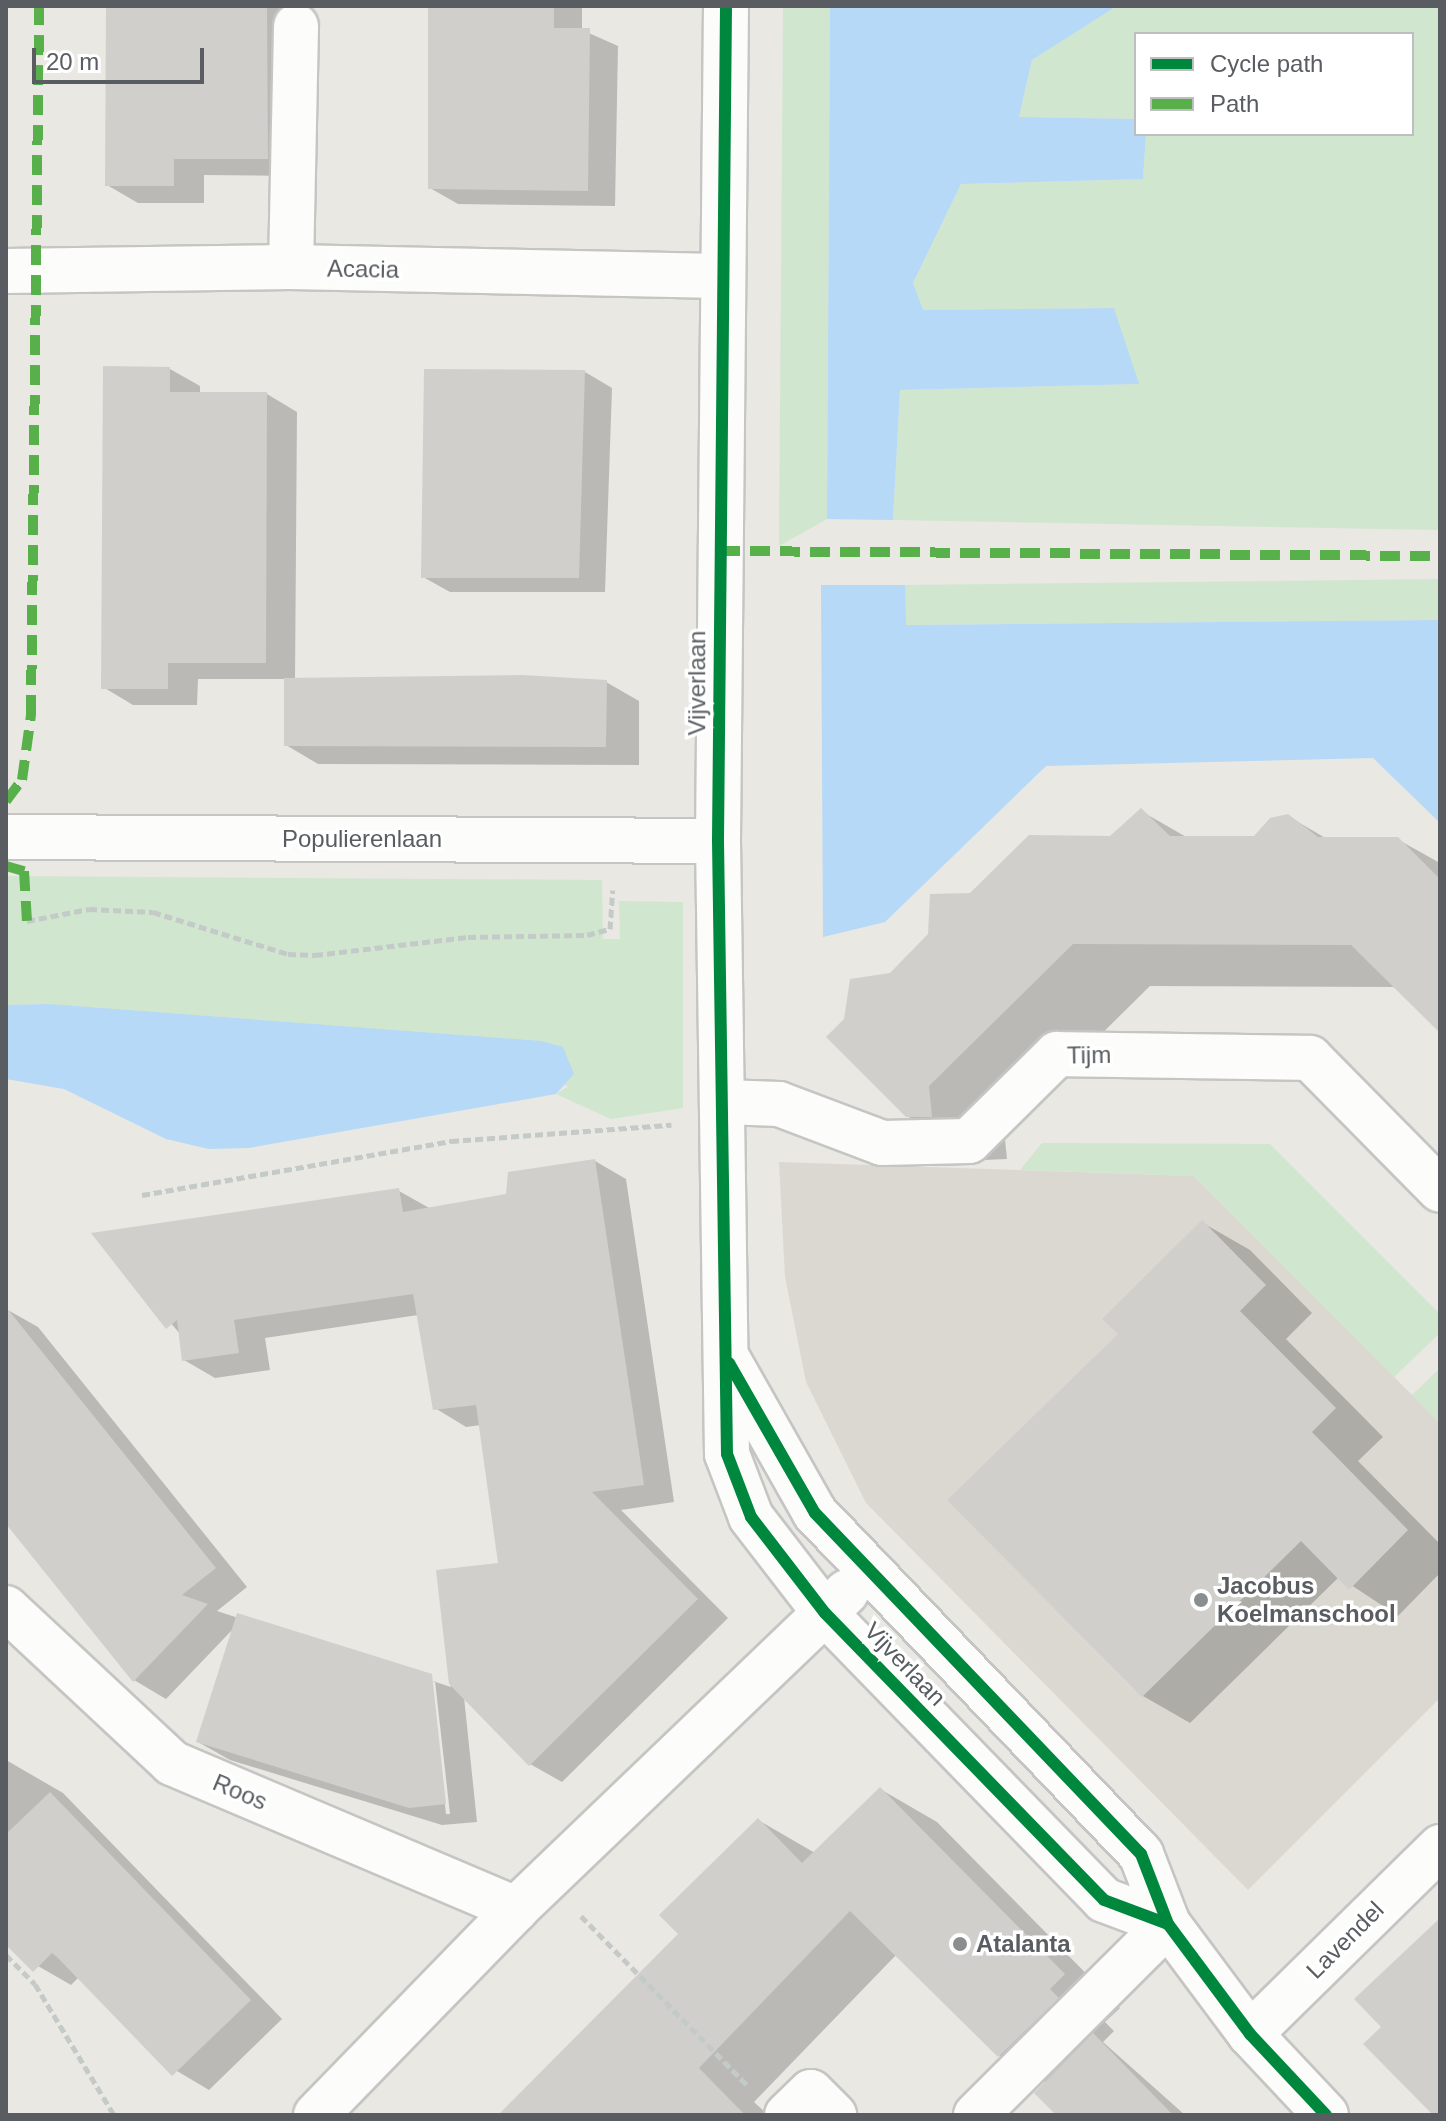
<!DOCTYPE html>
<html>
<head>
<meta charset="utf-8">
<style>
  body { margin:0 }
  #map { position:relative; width:1446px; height:2121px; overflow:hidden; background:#e9e8e3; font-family:Arial,sans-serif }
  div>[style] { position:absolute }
  .education>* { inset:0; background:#dad8d1 }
  .green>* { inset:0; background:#d1e6cf }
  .water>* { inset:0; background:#b5d9f6 }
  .shadow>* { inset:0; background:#0003 }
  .building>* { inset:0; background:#d0cfcc }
  .path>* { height:5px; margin-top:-2.5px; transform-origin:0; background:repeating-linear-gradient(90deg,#c4cac7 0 8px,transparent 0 12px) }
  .roads { filter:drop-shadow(2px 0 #c5c5c4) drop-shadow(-2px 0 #c5c5c4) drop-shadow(0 2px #c5c5c4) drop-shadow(0 -2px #c5c5c4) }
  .minor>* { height:44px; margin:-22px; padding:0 22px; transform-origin:22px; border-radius:22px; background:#fcfcfb }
  .quiet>* { height:10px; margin-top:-5px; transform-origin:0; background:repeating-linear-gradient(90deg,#58b04a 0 20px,transparent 0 30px) }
  .cycleway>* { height:12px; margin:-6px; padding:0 6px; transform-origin:6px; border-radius:6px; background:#00873e }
  .dots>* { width:22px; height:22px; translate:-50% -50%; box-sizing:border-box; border:4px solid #fff; border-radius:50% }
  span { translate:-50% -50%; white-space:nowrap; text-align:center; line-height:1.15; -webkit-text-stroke:7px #fff; paint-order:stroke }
  .street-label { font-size:24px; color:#595d61 }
  .poi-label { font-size:24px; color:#595d61; font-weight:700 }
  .left { translate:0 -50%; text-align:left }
  .frame { position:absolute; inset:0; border:8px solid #595d61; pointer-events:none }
  .legend { position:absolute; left:1134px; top:32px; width:280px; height:104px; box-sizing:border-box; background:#fff; border:2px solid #bdbec0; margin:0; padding:10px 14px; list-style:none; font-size:24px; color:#595d61 }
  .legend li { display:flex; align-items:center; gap:16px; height:40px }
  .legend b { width:40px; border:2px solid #bdbec0 }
  .scale { position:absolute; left:32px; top:48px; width:172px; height:36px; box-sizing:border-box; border:4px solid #595d61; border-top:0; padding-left:10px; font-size:24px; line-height:28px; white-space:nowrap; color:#595d61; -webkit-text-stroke:6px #fff; paint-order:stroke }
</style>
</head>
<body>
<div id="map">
  <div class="education">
    <div style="clip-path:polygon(779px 1162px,1194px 1176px,1440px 1423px,1440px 1698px,1248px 1890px,866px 1503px,806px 1382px,785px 1277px)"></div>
  </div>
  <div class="green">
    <div style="clip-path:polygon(783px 6px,830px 6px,827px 519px,779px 546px)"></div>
    <div style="clip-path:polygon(1117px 6px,1440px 6px,1440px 530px,893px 520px,900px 390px,1138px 384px,1114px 308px,922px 310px,913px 283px,961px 184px,1143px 179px,1146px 134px,1412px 134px,1412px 34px,1136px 34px,1136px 119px,1019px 117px,1032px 60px)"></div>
    <div style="clip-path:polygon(1440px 579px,1440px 620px,905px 625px,905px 585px)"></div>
    <div style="clip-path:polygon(6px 876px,602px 880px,603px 939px,620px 939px,619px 901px,683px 902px,683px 1108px,611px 1119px,556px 1094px,569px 1086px,48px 1004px,6px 1005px)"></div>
    <div style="clip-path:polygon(1042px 1143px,1270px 1144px,1440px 1314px,1440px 1333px,1394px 1377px,1194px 1176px,1020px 1170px)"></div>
    <div style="clip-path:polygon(1440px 1368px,1440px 1423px,1412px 1395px)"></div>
  </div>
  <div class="water">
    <div style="clip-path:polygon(830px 6px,1117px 6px,1032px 60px,1019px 117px,1136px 119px,1136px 134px,1146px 134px,1143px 179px,961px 184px,913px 283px,923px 310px,1114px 308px,1139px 384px,900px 390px,893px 520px,827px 519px)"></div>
    <div style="clip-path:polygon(821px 585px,905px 585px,906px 625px,1440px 620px,1440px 823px,1373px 758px,1046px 766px,885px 922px,823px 937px)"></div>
    <div style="clip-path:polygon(48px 1004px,541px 1041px,563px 1047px,574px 1074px,556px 1094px,249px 1148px,209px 1149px,166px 1139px,64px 1089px,6px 1079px,6px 1005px)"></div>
  </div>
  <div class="shadow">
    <div style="clip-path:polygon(108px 6px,300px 6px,299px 176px,204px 175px,204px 203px,138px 203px,107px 185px)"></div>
    <div style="clip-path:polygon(430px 6px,582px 6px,582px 30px,618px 46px,615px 206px,458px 204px,430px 188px)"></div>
    <div style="clip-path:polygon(170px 369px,200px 386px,200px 394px,267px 394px,297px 412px,295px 680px,606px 682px,639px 701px,639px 765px,318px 764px,286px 745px,286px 679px,198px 679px,197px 705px,133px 705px,103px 687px)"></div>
    <div style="clip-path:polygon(585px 372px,612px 388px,605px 592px,450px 592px,423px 577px)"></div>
    <div style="clip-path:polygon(1141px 811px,1188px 838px,1255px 838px,1288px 816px,1327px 839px,1397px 839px,1440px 863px,1440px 1031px,1396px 987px,1150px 986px,1004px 1130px,1007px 1159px,984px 1160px,907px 1116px,891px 975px,971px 895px,1111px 838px)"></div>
    <div style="clip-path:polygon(evenodd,595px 1161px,626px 1179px,674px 1502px,621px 1510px,728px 1618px,562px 1782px,530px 1764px,464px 1697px,477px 1822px,442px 1825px,230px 1760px,198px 1742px,234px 1628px,166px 1699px,134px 1680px,6px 1520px,6px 1309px,38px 1327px,247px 1587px,217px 1611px,451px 1687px,438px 1572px,500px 1565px,481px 1425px,466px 1427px,435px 1408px,418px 1315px,265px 1338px,270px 1370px,215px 1378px,184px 1360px,181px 1335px,94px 1234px,399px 1191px,431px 1209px,508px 1196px,595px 1161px,431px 1681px,435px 1681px,450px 1814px,446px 1814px,431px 1681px)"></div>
    <div style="clip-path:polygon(1203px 1223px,1250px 1250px,1312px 1313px,1286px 1339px,1383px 1437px,1358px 1461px,1440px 1544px,1440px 1573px,1398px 1616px,1339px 1577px,1190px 1723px,1143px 1696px,1120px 1334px)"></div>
    <div style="clip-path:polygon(6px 1760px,63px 1793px,282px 2019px,209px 2090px,177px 2071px,79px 1977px,71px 1985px,38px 1966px,6px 1933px)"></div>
    <div style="clip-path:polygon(880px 1789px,937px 1822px,1120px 2008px,1105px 2022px,1114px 2031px,1103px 2042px,1185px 2115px,1058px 2115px,1047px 2083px,1000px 2056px,897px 1954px,754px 2102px,768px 2115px,499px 2115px,681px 1934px,758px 1820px,815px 1853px)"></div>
  </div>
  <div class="building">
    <div style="clip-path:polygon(106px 6px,267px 6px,268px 159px,174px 159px,174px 186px,105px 186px)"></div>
    <div style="clip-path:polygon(428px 6px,554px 6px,554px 28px,590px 28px,588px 191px,428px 189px)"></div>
    <div style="clip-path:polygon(103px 366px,170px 367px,170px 392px,267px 392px,266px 663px,168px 663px,168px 689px,101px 689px)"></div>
    <div style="clip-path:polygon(424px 369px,585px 370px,579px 578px,421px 578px)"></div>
    <div style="clip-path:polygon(522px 675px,607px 680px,606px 747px,284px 746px,284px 678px)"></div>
    <div style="clip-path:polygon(1141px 808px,1170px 836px,1254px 836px,1270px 818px,1288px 814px,1318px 837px,1398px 837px,1440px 879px,1440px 1033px,1351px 945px,1073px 944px,929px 1086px,932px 1117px,906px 1117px,826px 1037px,844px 1019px,850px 979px,890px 973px,928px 934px,930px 894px,970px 893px,1029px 835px,1110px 836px)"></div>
    <div style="clip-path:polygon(595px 1159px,644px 1485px,592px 1492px,698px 1599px,529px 1766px,449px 1684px,436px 1570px,498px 1563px,476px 1405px,433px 1410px,413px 1294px,234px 1320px,239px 1353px,182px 1361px,177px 1320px,166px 1329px,91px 1233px,399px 1188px,403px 1212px,506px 1194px,508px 1172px)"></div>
    <div style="clip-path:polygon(1202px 1220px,1266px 1285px,1240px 1311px,1336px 1408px,1312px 1432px,1408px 1530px,1349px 1590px,1301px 1541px,1142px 1697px,947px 1500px,1118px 1334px,1102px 1319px)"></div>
    <div style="clip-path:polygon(6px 1307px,216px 1568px,182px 1595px,208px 1604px,133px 1682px,6px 1524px)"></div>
    <div style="clip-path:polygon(237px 1613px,432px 1674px,446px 1804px,409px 1808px,196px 1742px)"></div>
    <div style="clip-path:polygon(880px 1787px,1065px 1974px,1050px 1989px,1059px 1998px,998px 2057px,850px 1911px,699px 2068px,745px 2115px,498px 2115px,678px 1934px,659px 1915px,758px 1818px,802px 1863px)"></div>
    <div style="clip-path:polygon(50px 1792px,251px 2000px,172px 2076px,57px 1957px,52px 1953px,33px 1972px,6px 1945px,6px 1834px)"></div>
    <div style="clip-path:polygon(1440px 1918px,1440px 2115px,1433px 2115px,1363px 2044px,1381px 2027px,1354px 1999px)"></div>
    <div style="clip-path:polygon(1093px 2033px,1173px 2115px,1056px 2115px,1034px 2093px)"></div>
  </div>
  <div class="path">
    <div style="left:27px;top:921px;width:63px;rotate:-11deg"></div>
    <div style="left:89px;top:909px;width:64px;rotate:2.7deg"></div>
    <div style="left:153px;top:912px;width:141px;rotate:17.3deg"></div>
    <div style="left:288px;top:954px;width:27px;rotate:2deg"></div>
    <div style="left:315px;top:955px;width:154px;rotate:-6.7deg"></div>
    <div style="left:468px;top:937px;width:119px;rotate:-1deg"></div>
    <div style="left:587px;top:935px;width:24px;rotate:-15deg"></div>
    <div style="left:610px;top:929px;width:39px;rotate:-86deg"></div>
    <div style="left:142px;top:1195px;width:314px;rotate:-9.9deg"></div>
    <div style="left:451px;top:1141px;width:221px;rotate:-4.2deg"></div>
    <div style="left:581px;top:1916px;width:238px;rotate:45.5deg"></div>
    <div style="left:6px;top:1955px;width:41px;rotate:45deg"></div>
    <div style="left:35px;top:1984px;width:153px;rotate:58.9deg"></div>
  </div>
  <div class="roads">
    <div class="minor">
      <div style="left:726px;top:6px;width:835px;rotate:90.55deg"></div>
      <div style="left:718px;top:841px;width:613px;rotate:89.16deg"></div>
      <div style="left:727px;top:1454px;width:67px;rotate:69.1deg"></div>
      <div style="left:751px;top:1517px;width:121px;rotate:52.4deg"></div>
      <div style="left:825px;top:1613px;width:400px;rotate:45.8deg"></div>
      <div style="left:1104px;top:1900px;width:68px;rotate:20.6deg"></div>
      <div style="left:291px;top:267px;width:241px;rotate:-88.8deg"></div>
      <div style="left:6px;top:271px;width:285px;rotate:-0.8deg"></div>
      <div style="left:291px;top:267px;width:429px;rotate:1.2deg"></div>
      <div style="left:6px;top:837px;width:712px;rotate:0.32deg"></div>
      <div style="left:724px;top:1102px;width:55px;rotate:2.1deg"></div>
      <div style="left:779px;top:1104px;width:110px;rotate:20.7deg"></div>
      <div style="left:882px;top:1143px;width:87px;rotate:-1.3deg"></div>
      <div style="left:969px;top:1141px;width:124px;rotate:-44.7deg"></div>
      <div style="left:1057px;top:1054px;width:253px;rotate:0.9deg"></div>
      <div style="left:1310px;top:1058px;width:185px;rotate:45.4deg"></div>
      <div style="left:729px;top:1361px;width:175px;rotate:60.5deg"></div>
      <div style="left:815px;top:1513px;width:472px;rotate:46.3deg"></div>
      <div style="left:1141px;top:1854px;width:75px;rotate:68.9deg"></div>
      <div style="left:1168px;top:1924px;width:137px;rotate:53.3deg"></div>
      <div style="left:1250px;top:2034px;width:111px;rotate:46.8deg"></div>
      <div style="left:6px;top:1608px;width:227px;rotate:43deg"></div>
      <div style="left:172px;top:1763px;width:374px;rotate:23deg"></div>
      <div style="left:1250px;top:2034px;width:267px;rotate:-44.5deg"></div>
      <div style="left:316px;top:2115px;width:287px;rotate:-45.8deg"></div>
      <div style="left:516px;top:1909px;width:458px;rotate:-43.8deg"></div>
      <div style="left:787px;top:2115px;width:33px;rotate:-44deg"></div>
      <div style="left:811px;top:2092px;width:33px;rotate:45deg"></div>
      <div style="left:976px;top:2115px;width:271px;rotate:-44.9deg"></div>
    </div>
  </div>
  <div class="quiet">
    <div style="left:720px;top:551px;width:720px;rotate:0.4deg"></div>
    <div style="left:6px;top:801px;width:26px;rotate:-53deg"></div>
    <div style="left:22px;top:780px;width:66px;rotate:-82.1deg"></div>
    <div style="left:31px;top:715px;width:709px;rotate:-89.35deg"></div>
    <div style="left:6px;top:866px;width:19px;rotate:16deg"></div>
    <div style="left:24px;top:871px;width:50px;rotate:86.6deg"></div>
  </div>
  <div class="cycleway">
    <div style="left:726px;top:6px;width:835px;rotate:90.55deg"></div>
    <div style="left:718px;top:841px;width:613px;rotate:89.16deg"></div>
    <div style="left:727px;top:1454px;width:67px;rotate:69.1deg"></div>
    <div style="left:751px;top:1517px;width:121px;rotate:52.4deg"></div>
    <div style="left:825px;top:1613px;width:400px;rotate:45.8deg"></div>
    <div style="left:1104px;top:1900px;width:68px;rotate:20.6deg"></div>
    <div style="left:729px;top:1363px;width:173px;rotate:60.2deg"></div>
    <div style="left:815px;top:1513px;width:472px;rotate:46.3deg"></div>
    <div style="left:1141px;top:1854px;width:75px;rotate:68.9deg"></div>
    <div style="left:1168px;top:1924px;width:137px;rotate:53.3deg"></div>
    <div style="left:1250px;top:2034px;width:111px;rotate:46.8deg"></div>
  </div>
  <div class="dots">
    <div style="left:1201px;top:1600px;background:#8b8e8e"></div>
    <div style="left:960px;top:1944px;background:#8b8e8e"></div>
  </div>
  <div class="street-label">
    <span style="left:363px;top:269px;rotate:1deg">Acacia</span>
    <span style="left:697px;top:683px;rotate:-90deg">Vijverlaan</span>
    <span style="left:362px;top:839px">Populierenlaan</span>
    <span style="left:1089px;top:1055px;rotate:-1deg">Tijm</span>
    <span style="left:905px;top:1664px;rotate:46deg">Vijverlaan</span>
    <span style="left:240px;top:1792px;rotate:23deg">Roos</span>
    <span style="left:1345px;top:1940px;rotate:-45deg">Lavendel</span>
  </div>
  <div class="poi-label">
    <span class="left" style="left:1217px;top:1600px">Jacobus<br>Koelmanschool</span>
    <span class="left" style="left:976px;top:1944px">Atalanta</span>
  </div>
  <div class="frame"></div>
  <ul class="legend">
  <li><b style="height:10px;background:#00873e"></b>Cycle path</li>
  <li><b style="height:10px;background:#58b04a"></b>Path</li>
  </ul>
  <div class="scale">20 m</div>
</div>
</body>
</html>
